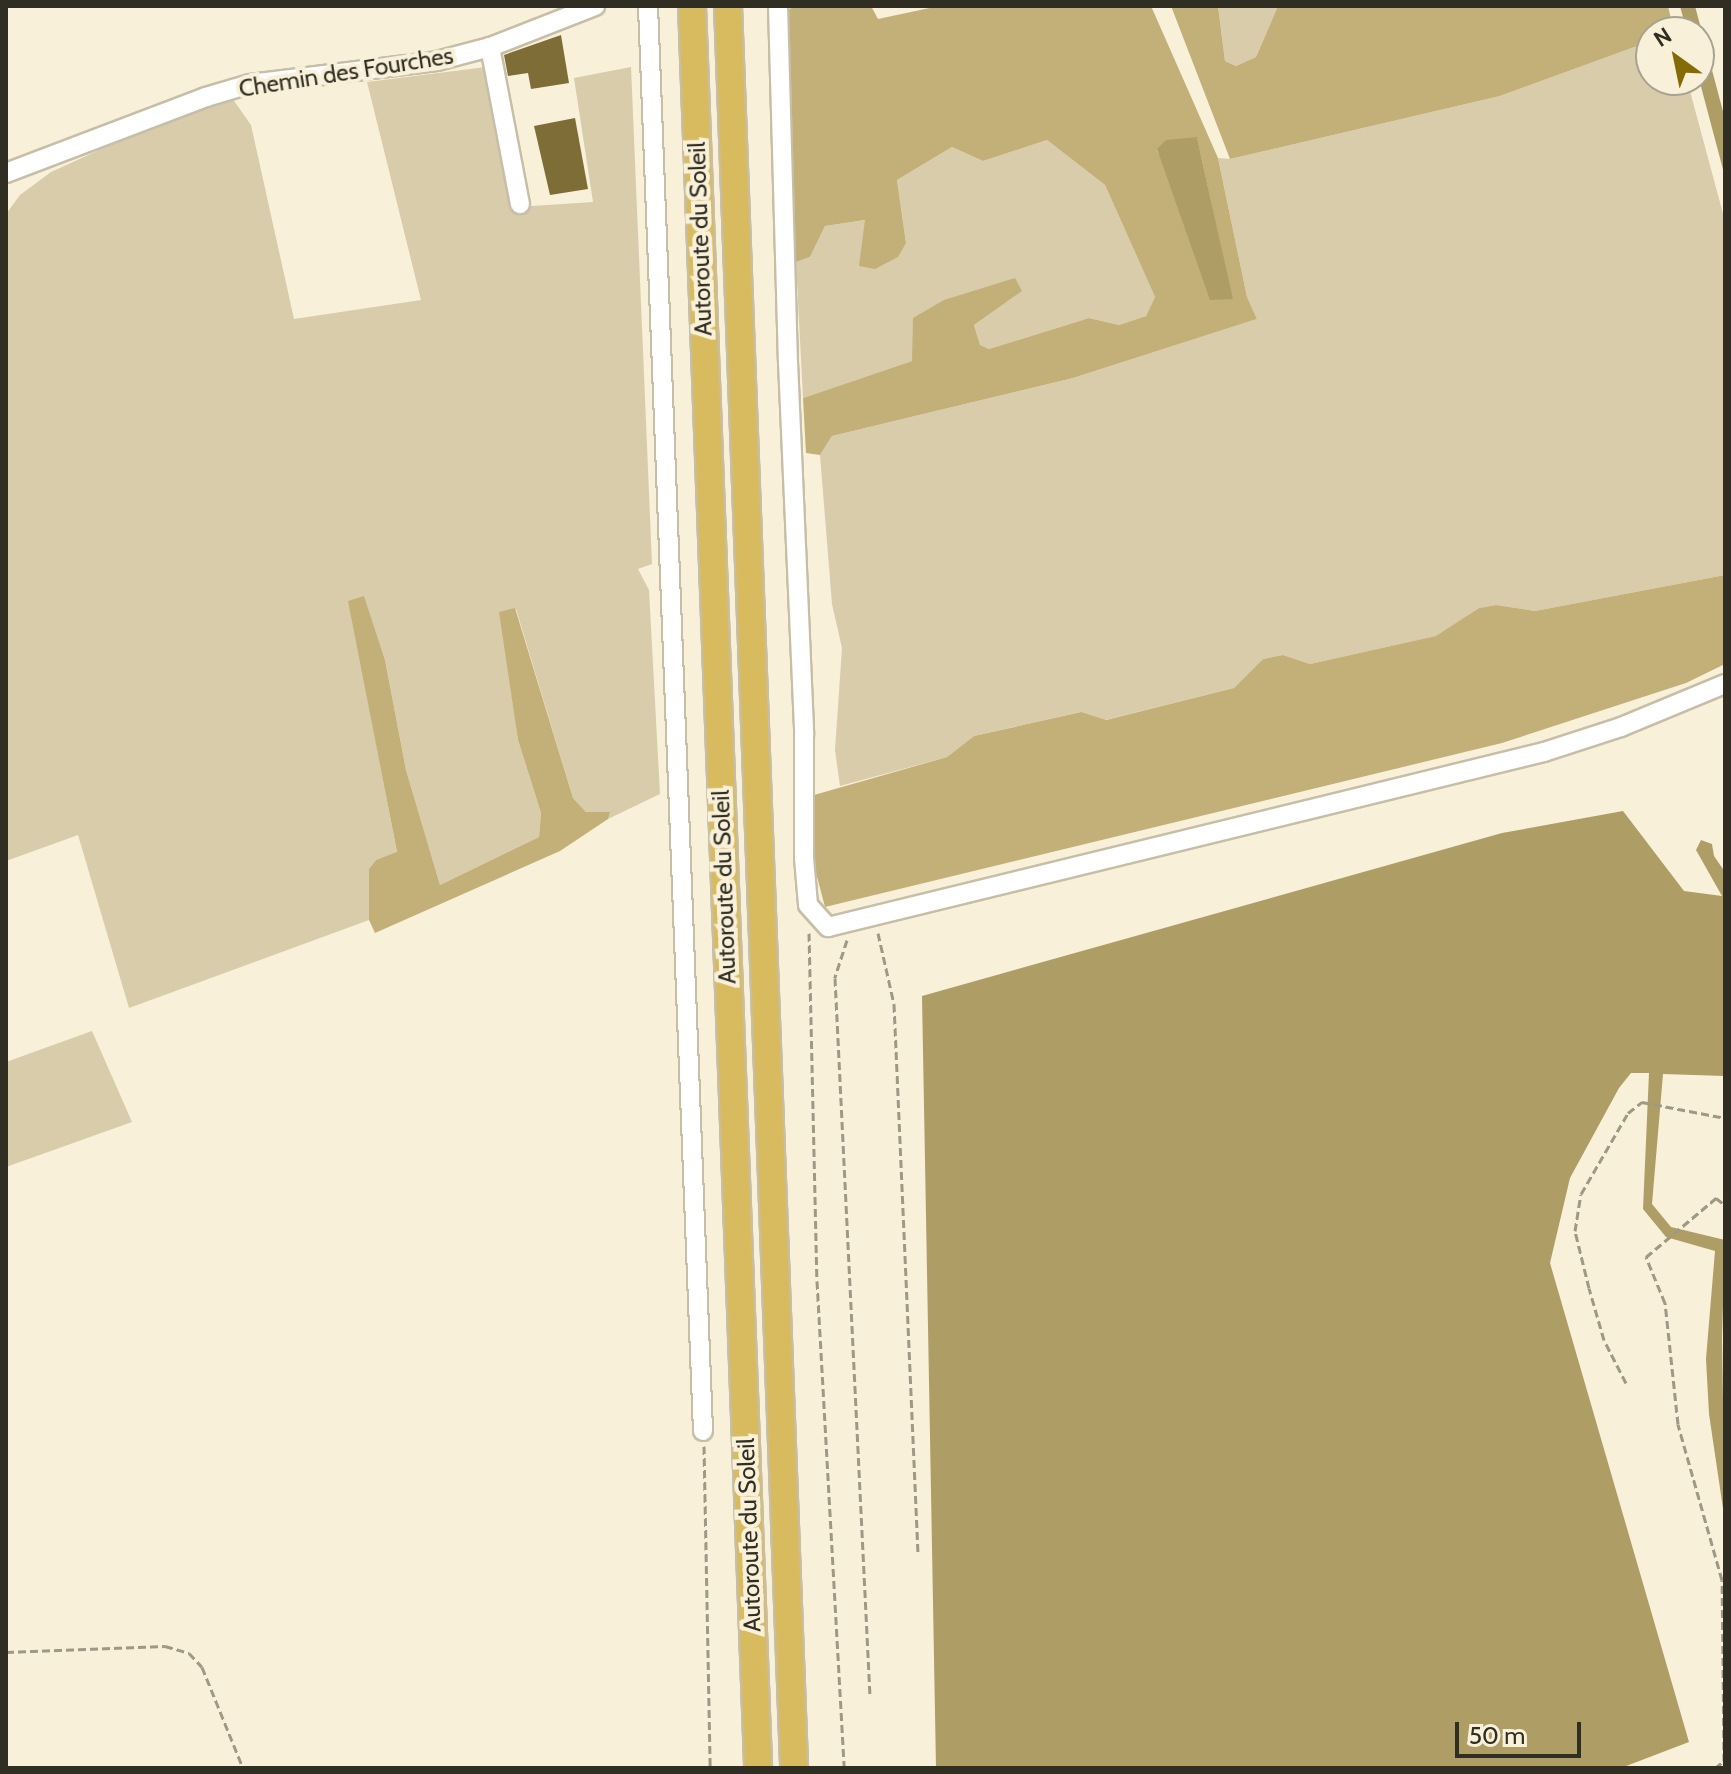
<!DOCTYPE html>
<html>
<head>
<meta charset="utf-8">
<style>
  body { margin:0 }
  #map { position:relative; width:1731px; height:1774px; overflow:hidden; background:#f8f0d8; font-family:Cabin,sans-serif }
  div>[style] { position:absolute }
  .green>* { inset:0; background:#d8ccaa }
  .forest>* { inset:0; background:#c3b078 }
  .water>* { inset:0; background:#af9d66 }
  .building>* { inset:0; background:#7e6d37 }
  .path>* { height:3px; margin-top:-1.5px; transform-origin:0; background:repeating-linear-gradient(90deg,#9e9886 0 8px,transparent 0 12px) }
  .roads { filter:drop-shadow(2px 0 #c6bea7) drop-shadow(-2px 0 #c6bea7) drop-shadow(0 2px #c6bea7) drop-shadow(0 -2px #c6bea7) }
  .minor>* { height:18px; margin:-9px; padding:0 9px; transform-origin:9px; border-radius:9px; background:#fff }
  .highway>* { height:26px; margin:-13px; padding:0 13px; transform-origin:13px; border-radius:13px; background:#d9bb5f }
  span { translate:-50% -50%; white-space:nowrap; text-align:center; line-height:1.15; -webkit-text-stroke:8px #f8f0d8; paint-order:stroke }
  .street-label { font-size:24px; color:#302d23 }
  .frame { position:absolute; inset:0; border:8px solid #302d23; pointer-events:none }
  .north { position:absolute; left:1635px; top:16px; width:80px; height:80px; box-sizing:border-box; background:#f8f0d8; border:2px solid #a8a290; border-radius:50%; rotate:327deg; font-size:22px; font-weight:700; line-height:32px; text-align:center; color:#302d23 }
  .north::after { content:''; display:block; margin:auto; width:28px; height:36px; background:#856b06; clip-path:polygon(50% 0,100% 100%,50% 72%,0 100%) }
  .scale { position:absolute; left:1455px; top:1722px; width:126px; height:36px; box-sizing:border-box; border:4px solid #302d23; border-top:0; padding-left:10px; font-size:24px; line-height:28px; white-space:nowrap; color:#302d23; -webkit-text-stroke:6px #f8f0d8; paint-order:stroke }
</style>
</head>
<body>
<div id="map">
  <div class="green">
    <div style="clip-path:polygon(1218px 6px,1278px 6px,1256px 57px,1236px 66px,1225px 61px)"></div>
    <div style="clip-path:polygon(1651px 41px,1651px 80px,1687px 80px,1725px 221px,1725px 575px,1535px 611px,1496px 605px,1479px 608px,1437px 636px,1310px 664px,1283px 655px,1263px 659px,1234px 688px,1105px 720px,1080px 712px,974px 736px,947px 757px,840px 786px,835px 750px,842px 648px,832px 604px,820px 455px,832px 436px,1073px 378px,1257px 319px,1247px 297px,1218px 158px,1230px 159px,1500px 96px)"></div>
    <div style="clip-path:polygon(486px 67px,517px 207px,593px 202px,574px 78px,631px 67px,652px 564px,638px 569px,649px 590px,660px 794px,608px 819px,609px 812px,586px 812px,573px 798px,516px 609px,500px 612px,518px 740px,541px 813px,539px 837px,440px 885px,406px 770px,385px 660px,364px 597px,349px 601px,397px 853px,376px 860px,369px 869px,369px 920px,129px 1008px,78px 835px,6px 861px,6px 214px,20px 195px,51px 172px,163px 121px,232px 98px,251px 125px,294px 319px,421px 300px,367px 82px)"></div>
    <div style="clip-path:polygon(1047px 140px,1105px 185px,1155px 297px,1146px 316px,1119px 325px,1089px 318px,989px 349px,980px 345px,974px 325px,1021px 291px,1015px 279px,912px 361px,803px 398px,796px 262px,810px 257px,825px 226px,866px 220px,860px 265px,906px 243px,897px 180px,952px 147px,983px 161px)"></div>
    <div style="clip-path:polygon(92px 1031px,132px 1122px,6px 1167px,6px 1062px)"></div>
  </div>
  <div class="forest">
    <div style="clip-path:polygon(evenodd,796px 6px,871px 6px,878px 19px,939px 6px,1151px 6px,1218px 158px,1247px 297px,1257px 319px,1073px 378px,832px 436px,820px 455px,806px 453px,803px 398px,912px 361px,913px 318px,944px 300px,1015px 278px,1022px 291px,974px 325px,980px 345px,989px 349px,1089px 318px,1119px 325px,1146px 316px,1155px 297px,1105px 185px,1047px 140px,983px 161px,952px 147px,897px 180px,906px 243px,898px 257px,875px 269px,859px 266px,865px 220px,825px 226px,810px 257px,796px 262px,787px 10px,796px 6px,1197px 138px,1232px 298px,1157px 150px,1197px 138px)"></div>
    <div style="clip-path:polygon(1171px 6px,1218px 6px,1225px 61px,1236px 66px,1256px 57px,1278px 6px,1668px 6px,1674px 32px,1651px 32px,1651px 41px,1500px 96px,1230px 159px)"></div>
    <div style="clip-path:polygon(1725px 575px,1725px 664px,1686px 683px,1502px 743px,825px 907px,815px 869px,814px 795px,947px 757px,974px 736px,1081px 712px,1106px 720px,1234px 688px,1263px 659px,1283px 655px,1310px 664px,1436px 636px,1479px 608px,1496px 605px,1535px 611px)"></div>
    <div style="clip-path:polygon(364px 596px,385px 660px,406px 770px,440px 885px,539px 837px,541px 813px,518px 740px,499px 612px,515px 608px,573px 798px,586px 812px,610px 812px,608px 819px,560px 851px,375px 933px,369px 920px,369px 869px,376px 860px,397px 852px,348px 601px)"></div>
  </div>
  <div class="water">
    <div style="clip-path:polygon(1680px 6px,1695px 6px,1725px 119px,1725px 177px,1699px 79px,1699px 32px,1687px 32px)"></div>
    <div style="clip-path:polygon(1197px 137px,1203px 165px,1233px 299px,1210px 300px,1157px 149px,1166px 140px)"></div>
    <div style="clip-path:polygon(1623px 811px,1684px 891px,1722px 896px,1696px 850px,1701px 840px,1712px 844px,1714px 856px,1725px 872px,1725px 1076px,1663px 1074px,1652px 1204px,1671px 1227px,1725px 1240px,1722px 1338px,1725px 1522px,1709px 1414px,1706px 1359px,1715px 1251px,1666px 1237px,1643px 1209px,1649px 1073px,1631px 1073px,1619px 1088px,1570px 1178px,1550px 1263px,1689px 1742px,1621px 1768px,936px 1768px,922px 996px,1502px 833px)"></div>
  </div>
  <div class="building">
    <div style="clip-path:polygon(561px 35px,569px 83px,531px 89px,528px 73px,508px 76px,504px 55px)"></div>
    <div style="clip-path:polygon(575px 118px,588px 189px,550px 195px,534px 126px)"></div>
  </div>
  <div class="path">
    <div style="left:809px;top:933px;width:348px;rotate:88.7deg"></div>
    <div style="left:817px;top:1281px;width:488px;rotate:86.8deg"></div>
    <div style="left:878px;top:933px;width:73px;rotate:77.3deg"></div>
    <div style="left:894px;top:1004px;width:551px;rotate:87.5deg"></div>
    <div style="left:847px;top:940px;width:40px;rotate:108deg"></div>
    <div style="left:835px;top:978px;width:718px;rotate:87.21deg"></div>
    <div style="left:1626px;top:1383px;width:48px;rotate:-117.1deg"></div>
    <div style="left:1604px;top:1340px;width:54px;rotate:-106.1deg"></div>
    <div style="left:1589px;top:1288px;width:59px;rotate:-103.8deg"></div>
    <div style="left:1575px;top:1231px;width:37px;rotate:-81deg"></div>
    <div style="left:1581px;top:1194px;width:94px;rotate:-59.9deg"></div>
    <div style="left:1628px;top:1113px;width:18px;rotate:-38deg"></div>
    <div style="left:1642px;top:1102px;width:85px;rotate:10.9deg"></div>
    <div style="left:704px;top:1446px;width:322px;rotate:88.9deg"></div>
    <div style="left:6px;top:1652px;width:159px;rotate:-2.2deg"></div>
    <div style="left:165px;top:1646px;width:25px;rotate:16deg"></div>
    <div style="left:189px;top:1653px;width:19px;rotate:47deg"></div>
    <div style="left:202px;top:1667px;width:109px;rotate:67.9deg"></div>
    <div style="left:1715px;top:1768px;width:11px;rotate:-38deg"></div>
    <div style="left:1724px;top:1761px;width:181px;rotate:-90.6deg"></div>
    <div style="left:1722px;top:1580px;width:162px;rotate:-105.8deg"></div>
    <div style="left:1678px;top:1424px;width:122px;rotate:-96.1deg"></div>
    <div style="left:1665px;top:1303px;width:50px;rotate:-112.4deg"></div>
    <div style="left:1646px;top:1257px;width:92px;rotate:-40.1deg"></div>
    <div style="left:1716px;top:1198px;width:11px;rotate:38deg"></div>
  </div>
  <div class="roads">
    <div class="minor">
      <div style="left:648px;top:6px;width:1426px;rotate:87.79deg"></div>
      <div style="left:778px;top:6px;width:356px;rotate:88.4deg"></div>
      <div style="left:788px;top:362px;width:373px;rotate:87.5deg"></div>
      <div style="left:804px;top:735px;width:123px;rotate:90deg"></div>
      <div style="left:804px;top:858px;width:47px;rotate:85.1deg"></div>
      <div style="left:808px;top:905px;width:30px;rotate:48deg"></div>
      <div style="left:828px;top:927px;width:737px;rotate:-13.73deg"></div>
      <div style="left:1544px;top:752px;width:81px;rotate:-18deg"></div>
      <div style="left:1621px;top:727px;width:113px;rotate:-22.5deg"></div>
      <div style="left:490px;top:47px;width:160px;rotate:79.2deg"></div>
      <div style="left:6px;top:173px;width:214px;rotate:-20.8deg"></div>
      <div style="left:206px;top:97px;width:46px;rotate:-16.5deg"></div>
      <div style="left:250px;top:84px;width:188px;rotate:-7deg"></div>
      <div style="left:437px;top:61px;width:55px;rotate:-14.8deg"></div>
      <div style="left:490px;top:47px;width:113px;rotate:-21.3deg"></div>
    </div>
    <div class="highway">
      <div style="left:692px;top:6px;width:1763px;rotate:87.85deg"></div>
      <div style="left:728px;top:6px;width:1763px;rotate:87.85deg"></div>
    </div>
  </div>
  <div class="street-label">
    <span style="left:346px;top:72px;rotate:-9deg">Chemin des Fourches</span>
    <span style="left:700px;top:239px;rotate:-92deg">Autoroute du Soleil</span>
    <span style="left:724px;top:887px;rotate:-92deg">Autoroute du Soleil</span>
    <span style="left:749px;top:1535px;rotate:-92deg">Autoroute du Soleil</span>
  </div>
  <div class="frame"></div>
  <div class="north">N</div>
  <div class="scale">50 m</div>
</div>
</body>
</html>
